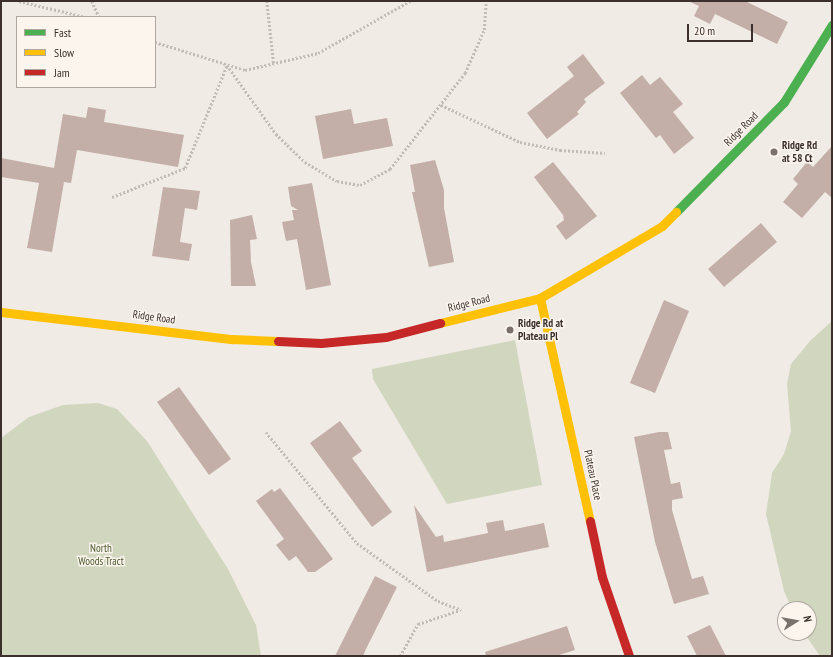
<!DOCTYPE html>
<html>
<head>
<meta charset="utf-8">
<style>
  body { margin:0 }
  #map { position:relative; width:833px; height:657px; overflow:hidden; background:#f0ebe5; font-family:"PT Sans Narrow",sans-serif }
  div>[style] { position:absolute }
  .green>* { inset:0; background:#d1d6bf }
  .building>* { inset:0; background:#c3afa7 }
  .path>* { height:2.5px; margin-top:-1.25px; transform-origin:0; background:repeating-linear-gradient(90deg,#c2bbb6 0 2px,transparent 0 4px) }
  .fast>* { height:9px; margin:-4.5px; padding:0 4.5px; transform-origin:4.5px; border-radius:4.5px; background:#4caf50 }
  .slow>* { height:9px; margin:-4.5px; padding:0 4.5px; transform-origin:4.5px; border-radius:4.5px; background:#ffc107 }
  .jam>* { height:9px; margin:-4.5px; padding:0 4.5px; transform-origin:4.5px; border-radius:4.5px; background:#c62828 }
  .dots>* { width:11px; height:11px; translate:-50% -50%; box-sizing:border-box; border:2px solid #fbf5ee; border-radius:50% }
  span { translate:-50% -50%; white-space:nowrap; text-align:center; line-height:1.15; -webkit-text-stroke:3px #fbf5ee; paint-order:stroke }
  .street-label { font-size:11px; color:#3b302b }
  .poi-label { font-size:11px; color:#3b302b; font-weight:700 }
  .left { translate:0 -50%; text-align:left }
  .park-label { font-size:11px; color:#4a5a2e }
  .frame { position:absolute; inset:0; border:2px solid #3b302b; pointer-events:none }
  .legend { position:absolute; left:16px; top:16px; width:140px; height:72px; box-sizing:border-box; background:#fbf5ee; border:1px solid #aea6a0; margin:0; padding:5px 7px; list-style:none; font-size:12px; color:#3b302b }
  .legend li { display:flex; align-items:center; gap:8px; height:20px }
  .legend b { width:20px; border:1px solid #aea6a0 }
  .north { position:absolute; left:777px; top:601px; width:40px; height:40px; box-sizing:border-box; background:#fbf5ee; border:1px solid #aea6a0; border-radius:50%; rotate:79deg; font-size:11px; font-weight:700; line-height:16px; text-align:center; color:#3b302b }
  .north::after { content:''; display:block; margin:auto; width:14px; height:18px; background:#7a716c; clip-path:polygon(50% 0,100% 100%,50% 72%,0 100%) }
  .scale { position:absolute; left:687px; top:24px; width:66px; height:18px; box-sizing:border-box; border:2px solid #3b302b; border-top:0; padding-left:5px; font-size:12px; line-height:14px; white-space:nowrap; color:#3b302b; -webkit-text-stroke:3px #fbf5ee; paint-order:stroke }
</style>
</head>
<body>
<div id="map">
  <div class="green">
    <div style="clip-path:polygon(832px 321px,832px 656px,820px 656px,804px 633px,809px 633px,809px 609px,792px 609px,784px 591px,766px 514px,772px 473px,784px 454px,791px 431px,787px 384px,791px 364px,810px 341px)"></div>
    <div style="clip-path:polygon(515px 340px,542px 485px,447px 504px,373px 379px,372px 369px)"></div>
    <div style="clip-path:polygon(98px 403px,117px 409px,147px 441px,228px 569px,256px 625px,261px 656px,1px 656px,1px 438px,29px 417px,63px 405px)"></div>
  </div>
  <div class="building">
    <div style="clip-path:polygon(688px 1px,745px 1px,788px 22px,777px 44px,715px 14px,710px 24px,694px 16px,699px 6px)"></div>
    <div style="clip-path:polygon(583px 54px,605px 83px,584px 99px,586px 102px,577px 112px,579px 114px,547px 139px,527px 113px,574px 76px,567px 67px)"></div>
    <div style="clip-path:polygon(642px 75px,650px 85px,660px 77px,683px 104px,673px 112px,694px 138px,674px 154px,660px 135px,656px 138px,620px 93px)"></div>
    <div style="clip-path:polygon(88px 107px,106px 110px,104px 122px,184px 135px,178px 167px,77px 150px,71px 183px,64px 182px,52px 252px,27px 248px,39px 183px,1px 177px,1px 158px,54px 168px,63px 114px,86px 118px)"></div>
    <div style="clip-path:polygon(351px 109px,354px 124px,387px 118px,393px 146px,323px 159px,315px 116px)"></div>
    <div style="clip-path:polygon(832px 146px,832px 198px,825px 192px,802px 218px,783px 202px,798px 184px,793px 179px,807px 162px,813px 167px)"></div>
    <div style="clip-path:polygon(435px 160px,444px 190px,444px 208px,454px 262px,429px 267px,412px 192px,415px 192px,410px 165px)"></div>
    <div style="clip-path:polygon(553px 162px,597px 216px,566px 240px,556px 226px,564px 220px,563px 215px,534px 177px)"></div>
    <div style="clip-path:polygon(312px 183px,331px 285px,306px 290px,297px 239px,286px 241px,282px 222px,294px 220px,292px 210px,298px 210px,291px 206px,288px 187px)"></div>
    <div style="clip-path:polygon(163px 187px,200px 191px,197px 210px,185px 208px,180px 242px,192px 244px,189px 261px,152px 256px)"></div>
    <div style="clip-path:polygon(252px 215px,257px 239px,250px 240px,251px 262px,256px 286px,231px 286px,230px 220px)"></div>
    <div style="clip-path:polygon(761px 223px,777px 242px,724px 287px,708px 269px)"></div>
    <div style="clip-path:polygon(664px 300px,689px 311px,655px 393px,630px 383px)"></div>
    <div style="clip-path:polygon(179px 387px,231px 459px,209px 475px,157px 402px)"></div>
    <div style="clip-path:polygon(340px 421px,362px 451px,352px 458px,392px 512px,372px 527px,310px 443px)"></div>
    <div style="clip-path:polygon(659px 432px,668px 432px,672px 449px,664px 450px,671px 484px,680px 482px,683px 498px,672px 500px,672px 510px,692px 579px,703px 576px,709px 594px,674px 604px,655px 542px,634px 437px)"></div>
    <div style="clip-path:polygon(280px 488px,333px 559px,315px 572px,308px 572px,296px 556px,289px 561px,276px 545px,284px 539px,256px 501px,272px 489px,274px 492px)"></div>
    <div style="clip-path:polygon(414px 505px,436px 537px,443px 535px,444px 542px,488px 533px,486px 523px,503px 520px,505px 531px,544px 523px,549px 547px,427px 572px)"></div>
    <div style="clip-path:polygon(375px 576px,397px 587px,366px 649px,363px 656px,335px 656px)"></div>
    <div style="clip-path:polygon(710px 625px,726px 656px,697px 656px,687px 636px)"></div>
    <div style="clip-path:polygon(567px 626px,575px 650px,556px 656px,486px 656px,485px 652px)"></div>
  </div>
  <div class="path">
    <div style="left:19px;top:1px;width:68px;rotate:13.6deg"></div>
    <div style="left:92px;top:1px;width:17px;rotate:66deg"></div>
    <div style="left:267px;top:1px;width:64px;rotate:83.8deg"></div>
    <div style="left:155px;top:42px;width:94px;rotate:17.3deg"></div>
    <div style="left:245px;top:70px;width:75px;rotate:-13.1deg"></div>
    <div style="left:318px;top:53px;width:106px;rotate:-29.5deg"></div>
    <div style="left:441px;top:105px;width:87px;rotate:25.1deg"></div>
    <div style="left:520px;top:142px;width:41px;rotate:11.3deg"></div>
    <div style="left:560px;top:150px;width:45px;rotate:3.8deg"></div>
    <div style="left:112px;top:197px;width:79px;rotate:-21.7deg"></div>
    <div style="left:185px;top:168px;width:111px;rotate:-67.8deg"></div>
    <div style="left:227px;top:65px;width:85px;rotate:54.6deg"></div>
    <div style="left:276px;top:134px;width:40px;rotate:44deg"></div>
    <div style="left:305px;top:162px;width:37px;rotate:31deg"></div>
    <div style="left:337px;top:181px;width:23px;rotate:10deg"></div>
    <div style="left:360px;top:185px;width:34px;rotate:-28deg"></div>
    <div style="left:390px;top:169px;width:122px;rotate:-52deg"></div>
    <div style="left:465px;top:73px;width:47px;rotate:-66.2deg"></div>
    <div style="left:484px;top:30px;width:29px;rotate:-86deg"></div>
    <div style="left:266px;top:432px;width:144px;rotate:50.7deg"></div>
    <div style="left:357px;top:543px;width:100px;rotate:35.6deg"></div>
    <div style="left:438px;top:601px;width:25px;rotate:21deg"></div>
    <div style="left:400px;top:656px;width:37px;rotate:-61deg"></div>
    <div style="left:418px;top:624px;width:44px;rotate:-18.4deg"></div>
  </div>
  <div class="fast">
    <div style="left:676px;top:212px;width:154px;rotate:-45.5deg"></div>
    <div style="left:784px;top:102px;width:91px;rotate:-58.1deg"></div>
  </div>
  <div class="slow">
    <div style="left:540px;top:298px;width:229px;rotate:77.4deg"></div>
    <div style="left:1px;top:312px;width:233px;rotate:6.7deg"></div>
    <div style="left:232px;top:339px;width:46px;rotate:2.5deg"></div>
    <div style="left:440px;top:323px;width:103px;rotate:-14deg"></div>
    <div style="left:540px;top:298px;width:142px;rotate:-30.5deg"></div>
    <div style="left:662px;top:226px;width:20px;rotate:-45deg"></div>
  </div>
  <div class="jam">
    <div style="left:278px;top:341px;width:43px;rotate:2.7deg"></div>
    <div style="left:321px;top:343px;width:65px;rotate:-5.3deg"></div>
    <div style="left:386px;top:337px;width:56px;rotate:-14.5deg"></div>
    <div style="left:590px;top:521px;width:57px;rotate:77.9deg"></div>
    <div style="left:602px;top:577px;width:83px;rotate:71.1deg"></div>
  </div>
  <div class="dots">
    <div style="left:774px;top:152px;background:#7a716c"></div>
    <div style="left:510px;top:330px;background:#7a716c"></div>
  </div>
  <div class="street-label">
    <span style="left:741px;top:129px;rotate:-45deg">Ridge Road</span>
    <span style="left:469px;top:303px;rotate:-14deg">Ridge Road</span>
    <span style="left:154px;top:317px;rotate:8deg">Ridge Road</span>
    <span style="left:593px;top:475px;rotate:78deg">Plateau Place</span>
  </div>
  <div class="poi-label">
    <span class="left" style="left:782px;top:152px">Ridge Rd<br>at 58 Ct</span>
    <span class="left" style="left:518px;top:330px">Ridge Rd at<br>Plateau Pl</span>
  </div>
  <div class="park-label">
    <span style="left:101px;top:555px">North<br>Woods Tract</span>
  </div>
  <div class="frame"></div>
  <ul class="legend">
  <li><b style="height:5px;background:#4caf50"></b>Fast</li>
  <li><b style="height:5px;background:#ffc107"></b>Slow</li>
  <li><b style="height:5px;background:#c62828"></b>Jam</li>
  </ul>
  <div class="north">N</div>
  <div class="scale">20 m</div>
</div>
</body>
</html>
